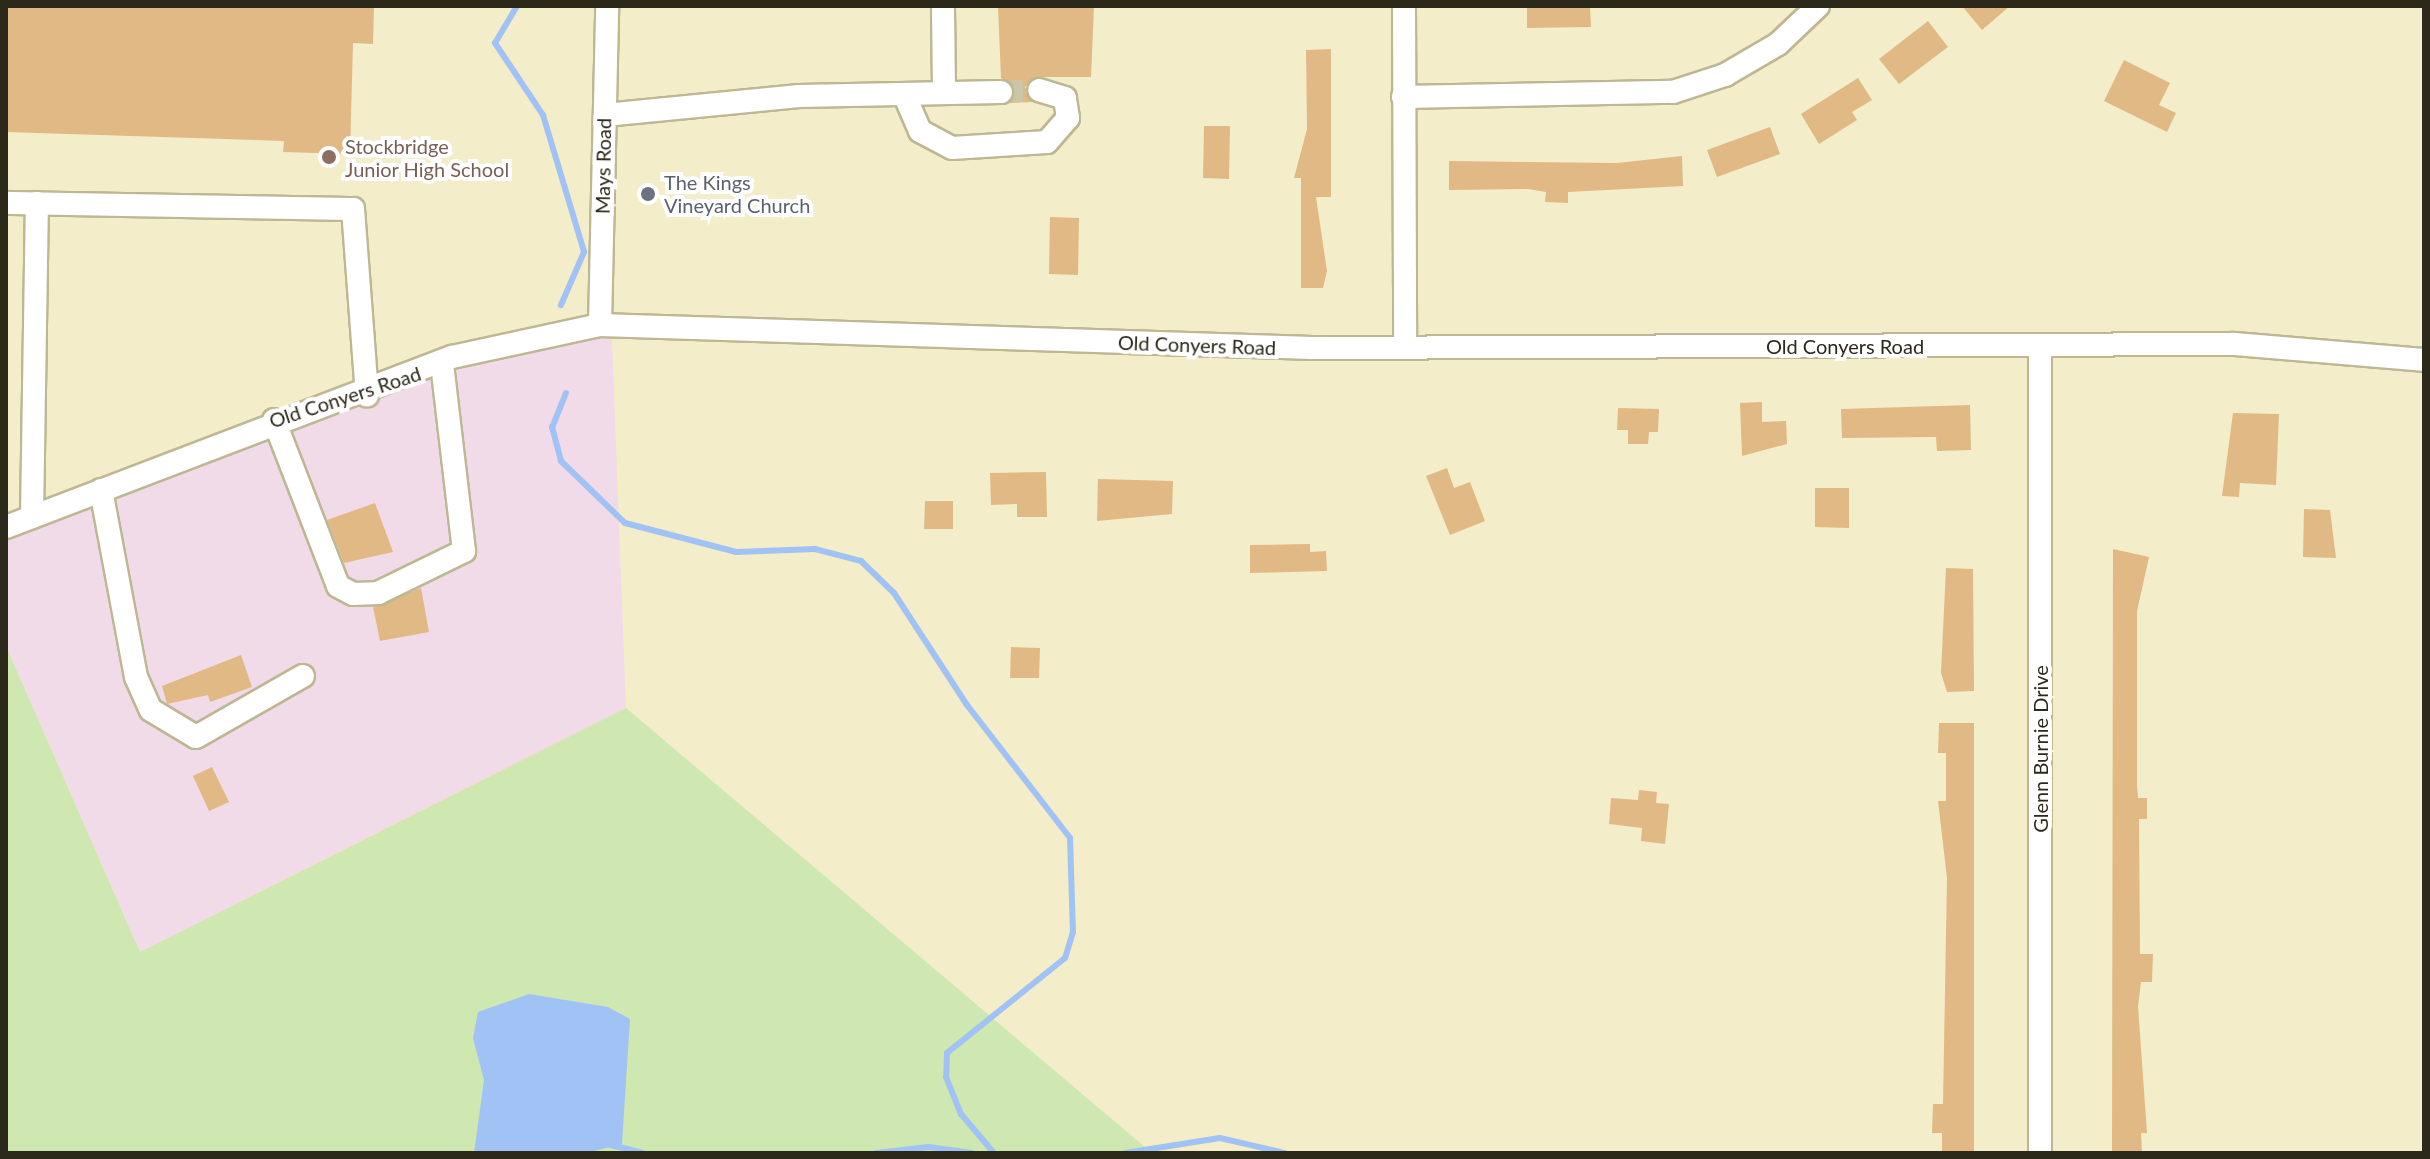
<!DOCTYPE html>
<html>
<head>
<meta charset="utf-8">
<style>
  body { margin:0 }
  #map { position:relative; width:2430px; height:1159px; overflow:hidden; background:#f4edc9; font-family:Lato,sans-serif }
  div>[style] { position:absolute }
  .commercial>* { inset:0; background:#f1dbe8 }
  .green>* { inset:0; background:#cfe7b1 }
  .water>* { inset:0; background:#a1c2f5 }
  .stream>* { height:6px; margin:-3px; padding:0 3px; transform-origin:3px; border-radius:3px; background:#a1c2f5 }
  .building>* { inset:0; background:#e0b985 }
  .minor-tunnel>* { height:22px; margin-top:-11px; transform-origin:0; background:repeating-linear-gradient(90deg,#ccc6a6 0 22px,transparent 0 33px) }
  .roads { filter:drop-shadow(2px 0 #bdb794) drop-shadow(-2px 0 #bdb794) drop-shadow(0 2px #bdb794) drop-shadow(0 -2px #bdb794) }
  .minor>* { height:22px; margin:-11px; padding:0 11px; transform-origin:11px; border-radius:11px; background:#fff }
  .dots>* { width:22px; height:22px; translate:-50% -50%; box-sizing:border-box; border:4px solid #fff; border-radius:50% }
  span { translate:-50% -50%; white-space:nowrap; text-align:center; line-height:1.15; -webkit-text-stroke:8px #fff; paint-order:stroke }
  .education-label { font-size:20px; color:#785e54 }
  .left { translate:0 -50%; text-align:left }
  .street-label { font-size:20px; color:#2c291b }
  .worship-label { font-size:20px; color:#5b616d }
  .frame { position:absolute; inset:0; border:8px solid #2c291b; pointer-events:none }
</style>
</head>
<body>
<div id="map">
  <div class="commercial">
    <div style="clip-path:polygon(611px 314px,626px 708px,140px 952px,6px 646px,6px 522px)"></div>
  </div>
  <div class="green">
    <div style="clip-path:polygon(6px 646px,140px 952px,626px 708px,1152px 1153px,6px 1153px)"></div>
  </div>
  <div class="water">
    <div style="clip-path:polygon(529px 994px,608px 1007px,630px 1019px,622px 1144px,586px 1153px,474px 1153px,484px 1080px,473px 1038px,478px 1012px)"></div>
  </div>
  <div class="stream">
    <div style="left:517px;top:6px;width:43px;rotate:120.7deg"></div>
    <div style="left:495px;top:43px;width:87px;rotate:56.3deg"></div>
    <div style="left:543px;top:115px;width:143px;rotate:73.3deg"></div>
    <div style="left:584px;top:252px;width:58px;rotate:113.5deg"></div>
    <div style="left:566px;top:393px;width:37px;rotate:112deg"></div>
    <div style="left:552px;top:427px;width:35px;rotate:75deg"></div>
    <div style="left:561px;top:461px;width:89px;rotate:44.1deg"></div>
    <div style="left:625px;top:523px;width:115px;rotate:14.6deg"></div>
    <div style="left:736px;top:552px;width:79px;rotate:-2.2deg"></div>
    <div style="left:815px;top:549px;width:48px;rotate:14.6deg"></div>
    <div style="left:861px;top:561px;width:46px;rotate:44.1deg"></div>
    <div style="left:894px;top:593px;width:134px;rotate:56.9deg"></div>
    <div style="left:967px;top:705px;width:168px;rotate:52.2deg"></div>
    <div style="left:1070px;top:838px;width:94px;rotate:88.2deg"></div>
    <div style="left:1073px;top:932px;width:27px;rotate:107deg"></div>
    <div style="left:1065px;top:958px;width:151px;rotate:141.2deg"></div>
    <div style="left:947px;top:1053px;width:24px;rotate:92deg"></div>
    <div style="left:946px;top:1077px;width:40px;rotate:68deg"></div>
    <div style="left:961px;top:1114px;width:51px;rotate:49.8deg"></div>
    <div style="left:611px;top:1145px;width:32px;rotate:14deg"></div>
    <div style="left:876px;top:1153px;width:53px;rotate:-6.5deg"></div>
    <div style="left:929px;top:1147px;width:43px;rotate:7.9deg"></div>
    <div style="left:1125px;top:1153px;width:96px;rotate:-9deg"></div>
    <div style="left:1220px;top:1138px;width:67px;rotate:13deg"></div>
  </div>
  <div class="building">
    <div style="clip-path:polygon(6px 6px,374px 6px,373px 44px,353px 43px,350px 154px,283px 152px,284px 141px,6px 132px)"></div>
    <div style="clip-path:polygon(998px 6px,1094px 6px,1091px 77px,1035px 77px,1025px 87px,1033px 102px,1009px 103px,1015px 91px,1001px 78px)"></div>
    <div style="clip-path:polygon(1527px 6px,1590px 6px,1591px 27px,1527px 28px)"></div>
    <div style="clip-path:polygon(1962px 6px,2010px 6px,1982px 30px)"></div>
    <div style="clip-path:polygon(1928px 21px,1948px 47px,1899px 84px,1879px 59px)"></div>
    <div style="clip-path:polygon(1331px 49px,1331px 197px,1316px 197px,1327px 271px,1323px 288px,1301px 288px,1301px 178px,1294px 178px,1307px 129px,1306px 50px)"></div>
    <div style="clip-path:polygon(2124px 60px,2170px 83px,2159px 105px,2176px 113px,2167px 132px,2104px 101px)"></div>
    <div style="clip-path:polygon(1858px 78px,1872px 100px,1852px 112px,1857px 120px,1819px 144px,1801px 114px)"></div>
    <div style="clip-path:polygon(1204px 126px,1230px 126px,1229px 179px,1203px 178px)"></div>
    <div style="clip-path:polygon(1770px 127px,1780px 154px,1717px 177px,1707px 150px)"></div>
    <div style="clip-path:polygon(1682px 156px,1683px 186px,1568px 192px,1568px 203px,1545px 202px,1546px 192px,1528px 189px,1449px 190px,1449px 161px,1617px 163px)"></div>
    <div style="clip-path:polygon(1050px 217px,1079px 218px,1078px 275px,1049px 274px)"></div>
    <div style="clip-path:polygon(1762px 402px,1762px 422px,1786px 421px,1787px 444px,1742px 456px,1740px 403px)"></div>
    <div style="clip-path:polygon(1970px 405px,1971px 450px,1937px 451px,1936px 437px,1842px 438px,1841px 409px)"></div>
    <div style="clip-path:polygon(1618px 408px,1659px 409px,1658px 432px,1649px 432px,1648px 444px,1628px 444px,1628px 430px,1617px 430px)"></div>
    <div style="clip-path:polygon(2233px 413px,2279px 414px,2276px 485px,2240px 483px,2239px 497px,2222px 496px)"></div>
    <div style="clip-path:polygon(1447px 468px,1454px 488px,1470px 482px,1485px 521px,1450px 535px,1426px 476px)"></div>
    <div style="clip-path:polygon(1046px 472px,1047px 517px,1017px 517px,1017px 504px,991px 505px,990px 473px)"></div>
    <div style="clip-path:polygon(1098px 479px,1173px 481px,1172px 514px,1097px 521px)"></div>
    <div style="clip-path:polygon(1815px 488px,1849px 488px,1849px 528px,1815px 527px)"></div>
    <div style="clip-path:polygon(925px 501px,953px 501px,953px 529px,924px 529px)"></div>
    <div style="clip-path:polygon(375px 503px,393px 552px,344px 563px,327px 520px)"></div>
    <div style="clip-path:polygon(2304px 509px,2330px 510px,2336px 558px,2303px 557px)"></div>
    <div style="clip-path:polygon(1310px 544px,1310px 552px,1326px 551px,1327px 571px,1250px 573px,1250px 545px)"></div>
    <div style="clip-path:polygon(2113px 549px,2149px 557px,2137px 611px,2137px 786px,2138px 798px,2147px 798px,2147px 819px,2139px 819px,2140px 954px,2153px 954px,2152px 982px,2141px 982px,2138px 1006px,2147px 1133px,2141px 1133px,2142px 1153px,2112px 1153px)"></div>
    <div style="clip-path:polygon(1946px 568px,1973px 569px,1974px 691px,1947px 692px,1941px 673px)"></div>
    <div style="clip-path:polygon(421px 588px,429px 632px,380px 641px,373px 607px)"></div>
    <div style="clip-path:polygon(1011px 647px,1040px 648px,1039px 678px,1010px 678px)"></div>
    <div style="clip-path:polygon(241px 655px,252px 687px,210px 702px,208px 695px,167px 704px,162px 686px)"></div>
    <div style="clip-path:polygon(1939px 723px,1974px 723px,1974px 1153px,1942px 1153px,1942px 1133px,1932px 1133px,1933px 1104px,1943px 1104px,1947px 878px,1938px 801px,1946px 801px,1946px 753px,1938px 753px)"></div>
    <div style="clip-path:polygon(212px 767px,229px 802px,209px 811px,193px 776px)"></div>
    <div style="clip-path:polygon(1639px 790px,1657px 792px,1656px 803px,1669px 804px,1665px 844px,1641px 841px,1642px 828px,1609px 824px,1611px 798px,1638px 800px)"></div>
  </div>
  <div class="minor-tunnel">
    <div style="left:1001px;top:92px;width:38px;rotate:-3deg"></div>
  </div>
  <div class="roads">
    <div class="minor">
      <div style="left:1404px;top:6px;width:341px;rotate:89.8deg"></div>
      <div style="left:943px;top:8px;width:85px;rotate:89.3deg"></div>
      <div style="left:904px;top:94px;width:40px;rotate:66.6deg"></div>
      <div style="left:920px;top:131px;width:36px;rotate:28deg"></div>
      <div style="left:952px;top:148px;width:95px;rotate:-3.6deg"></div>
      <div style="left:1047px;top:142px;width:32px;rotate:-49deg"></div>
      <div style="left:1068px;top:118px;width:20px;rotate:-99deg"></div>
      <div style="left:1065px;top:98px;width:27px;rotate:-163deg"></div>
      <div style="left:1403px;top:97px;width:270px;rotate:-1.1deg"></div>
      <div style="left:1673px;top:92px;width:55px;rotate:-18.1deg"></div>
      <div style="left:1725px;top:75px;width:61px;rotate:-30.3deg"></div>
      <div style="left:1778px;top:44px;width:55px;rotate:-43.5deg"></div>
      <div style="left:605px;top:115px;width:195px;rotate:-5.6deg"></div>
      <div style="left:799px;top:96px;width:202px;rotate:-1.1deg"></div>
      <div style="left:6px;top:203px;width:347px;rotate:1deg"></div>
      <div style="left:353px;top:209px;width:187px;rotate:85.7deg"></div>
      <div style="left:600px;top:325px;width:319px;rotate:-88.7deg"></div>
      <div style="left:2040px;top:345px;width:808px;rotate:90deg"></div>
      <div style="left:274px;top:420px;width:178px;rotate:68.9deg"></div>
      <div style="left:338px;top:586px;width:17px;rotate:28deg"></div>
      <div style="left:353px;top:594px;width:25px;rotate:-2deg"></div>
      <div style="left:378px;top:593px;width:96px;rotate:-26deg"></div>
      <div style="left:464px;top:551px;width:187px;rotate:-96.7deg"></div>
      <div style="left:101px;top:490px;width:190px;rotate:79.4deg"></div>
      <div style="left:136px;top:677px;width:36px;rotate:66deg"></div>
      <div style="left:151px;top:710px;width:52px;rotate:31deg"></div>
      <div style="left:196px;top:737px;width:123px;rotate:-29.7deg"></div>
      <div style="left:32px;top:517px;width:314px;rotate:-89.1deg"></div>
      <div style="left:6px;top:527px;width:477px;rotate:-20.9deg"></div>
      <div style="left:452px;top:357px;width:151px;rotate:-12.2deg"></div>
      <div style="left:600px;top:325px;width:713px;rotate:1.85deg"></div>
      <div style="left:1313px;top:348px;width:921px;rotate:-0.25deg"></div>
      <div style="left:2234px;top:344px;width:191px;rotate:4.8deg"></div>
    </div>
  </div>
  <div class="dots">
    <div style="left:329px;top:157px;background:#8d6e63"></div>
    <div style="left:648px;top:194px;background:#6b7280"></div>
  </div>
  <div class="education-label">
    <span class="left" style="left:345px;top:158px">Stockbridge<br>Junior High School</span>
  </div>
  <div class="street-label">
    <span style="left:603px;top:166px;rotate:-89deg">Mays Road</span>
    <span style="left:1197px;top:345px;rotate:2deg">Old Conyers Road</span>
    <span style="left:1845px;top:346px">Old Conyers Road</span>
    <span style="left:345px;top:397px;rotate:-18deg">Old Conyers Road</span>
    <span style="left:2040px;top:749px;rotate:-90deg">Glenn Burnie Drive</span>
  </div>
  <div class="worship-label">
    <span class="left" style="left:664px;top:194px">The Kings<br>Vineyard Church</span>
  </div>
  <div class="frame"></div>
</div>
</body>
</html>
